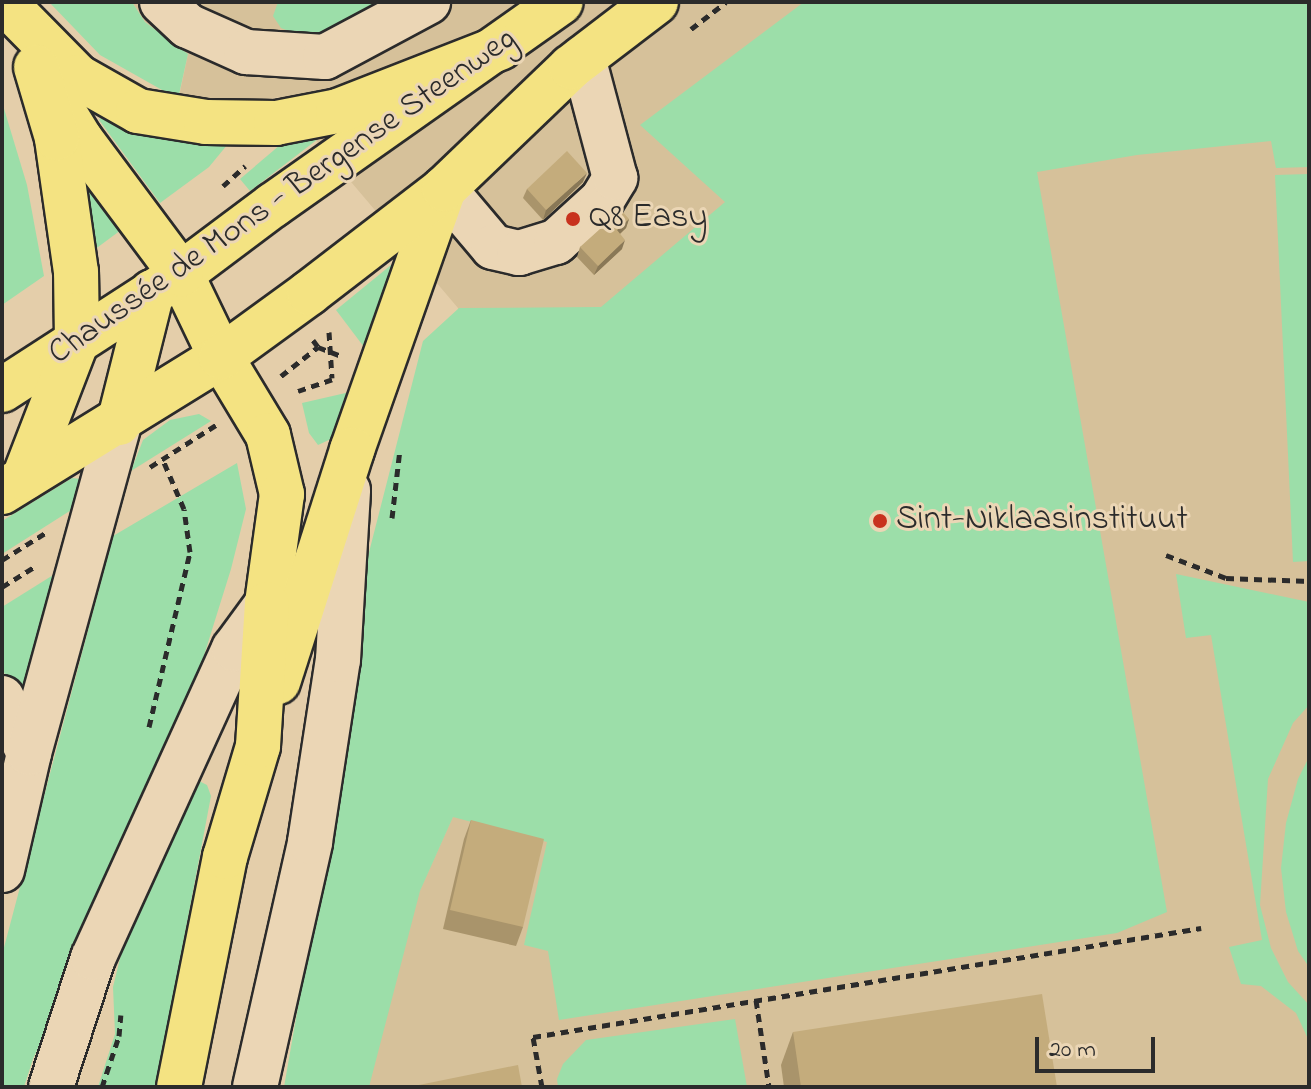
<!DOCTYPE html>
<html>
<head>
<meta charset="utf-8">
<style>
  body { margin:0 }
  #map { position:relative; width:1311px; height:1089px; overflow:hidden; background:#e4ceaa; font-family:"Indie Flower",sans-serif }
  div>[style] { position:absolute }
  .built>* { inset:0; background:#d6c19a }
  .green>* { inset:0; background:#9cdea9 }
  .path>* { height:5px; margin-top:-2.5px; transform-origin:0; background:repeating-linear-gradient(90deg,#2b2b2b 0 8px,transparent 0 14px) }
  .roads { filter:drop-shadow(2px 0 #2b2b2b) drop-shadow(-2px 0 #2b2b2b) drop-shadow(0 2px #2b2b2b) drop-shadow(0 -2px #2b2b2b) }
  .minor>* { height:44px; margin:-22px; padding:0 22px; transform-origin:22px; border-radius:22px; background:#ebd6b5 }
  .major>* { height:44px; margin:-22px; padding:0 22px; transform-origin:22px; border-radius:22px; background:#f4e382 }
  .highway>* { height:44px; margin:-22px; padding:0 22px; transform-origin:22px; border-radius:22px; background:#f4e382 }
  .wall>* { inset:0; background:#a9946b }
  .shaded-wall>* { inset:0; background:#897857 }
  .building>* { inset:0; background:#c4ac7c }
  .dots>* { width:22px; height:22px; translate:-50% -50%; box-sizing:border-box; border:4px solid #ebd6b5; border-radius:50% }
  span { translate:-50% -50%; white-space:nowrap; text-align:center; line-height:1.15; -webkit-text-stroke:6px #ebd6b5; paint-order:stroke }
  .street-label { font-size:34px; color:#2b2b2b }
  .poi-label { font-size:34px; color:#2b2b2b }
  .left { translate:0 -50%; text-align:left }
  .frame { position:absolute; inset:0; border:4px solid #2b2b2b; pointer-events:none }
  .scale { position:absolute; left:1035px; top:1037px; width:120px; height:36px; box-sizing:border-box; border:4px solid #2b2b2b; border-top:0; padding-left:10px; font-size:24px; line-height:28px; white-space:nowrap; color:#2b2b2b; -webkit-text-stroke:6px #ebd6b5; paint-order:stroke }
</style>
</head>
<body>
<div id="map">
  <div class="built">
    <div style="clip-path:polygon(132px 2px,1309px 2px,1309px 1087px,332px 1087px,471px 776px,458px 308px,279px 97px,207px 109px,178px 101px,188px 54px,145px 22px)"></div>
  </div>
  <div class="green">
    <div style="clip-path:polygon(49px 2px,132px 2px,145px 22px,188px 54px,178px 99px,100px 55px)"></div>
    <div style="clip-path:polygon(278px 2px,383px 2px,352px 21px,319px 33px,294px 33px,281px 28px,273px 16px)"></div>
    <div style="clip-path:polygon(804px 2px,1309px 2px,1309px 167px,1276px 168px,1271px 141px,1137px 155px,1037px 172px,1167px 912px,1117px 933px,559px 1020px,548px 951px,524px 945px,547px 842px,453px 817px,420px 891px,369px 1087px,284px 1087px,330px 824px,365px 568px,423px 341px,459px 308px,601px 307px,725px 202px,640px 125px)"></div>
    <div style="clip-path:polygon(2px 102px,27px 185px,44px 276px,2px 305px)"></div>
    <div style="clip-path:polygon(103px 115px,232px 139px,209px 167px,160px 203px,99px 120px)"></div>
    <div style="clip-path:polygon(318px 132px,318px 139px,250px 191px,240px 179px,293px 134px)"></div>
    <div style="clip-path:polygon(1309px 174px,1309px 561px,1293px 562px,1275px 175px)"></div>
    <div style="clip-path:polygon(89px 186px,121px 230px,94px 250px,83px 189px)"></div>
    <div style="clip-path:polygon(391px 265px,397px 267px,369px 345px,364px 347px,336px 310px)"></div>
    <div style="clip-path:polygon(350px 392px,333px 438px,318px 445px,309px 433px,302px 403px)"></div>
    <div style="clip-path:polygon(199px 414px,211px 421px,131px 471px,143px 440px,170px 420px)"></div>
    <div style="clip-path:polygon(237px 463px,246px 509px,231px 569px,172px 758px,33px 1059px,24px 1087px,2px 1087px,2px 955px,113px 536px)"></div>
    <div style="clip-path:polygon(72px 478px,81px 479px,76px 507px,2px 554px,2px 521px)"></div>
    <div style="clip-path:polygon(58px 572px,28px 695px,17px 694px,2px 669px,2px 607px)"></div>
    <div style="clip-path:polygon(1176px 574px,1309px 602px,1309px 705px,1293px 723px,1268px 779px,1260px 905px,1271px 948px,1288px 982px,1309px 1005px,1309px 1041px,1296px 1013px,1261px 986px,1241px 984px,1229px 947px,1262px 940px,1211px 635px,1186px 638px)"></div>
    <div style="clip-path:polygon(1309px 757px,1309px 967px,1298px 951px,1286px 912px,1281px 868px,1286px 823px,1298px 779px)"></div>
    <div style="clip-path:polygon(193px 778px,207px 785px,211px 796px,156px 1087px,98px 1087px,115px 1034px,113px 987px,133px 905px)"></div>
    <div style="clip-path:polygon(735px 1019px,747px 1087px,558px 1087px,557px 1079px,563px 1064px,586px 1040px)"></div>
  </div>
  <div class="path">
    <div style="left:691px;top:29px;width:44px;rotate:-37.6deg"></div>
    <div style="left:223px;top:186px;width:30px;rotate:-42deg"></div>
    <div style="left:329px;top:332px;width:46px;rotate:86.3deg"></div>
    <div style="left:313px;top:340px;width:9px;rotate:54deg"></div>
    <div style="left:318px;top:347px;width:26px;rotate:21deg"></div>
    <div style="left:281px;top:376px;width:47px;rotate:-38.1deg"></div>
    <div style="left:298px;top:391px;width:36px;rotate:-19deg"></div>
    <div style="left:150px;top:467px;width:78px;rotate:-32.5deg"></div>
    <div style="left:392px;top:518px;width:69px;rotate:-83.4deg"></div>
    <div style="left:1166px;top:555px;width:64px;rotate:21deg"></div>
    <div style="left:1226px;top:578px;width:83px;rotate:2.1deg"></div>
    <div style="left:2px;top:560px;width:53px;rotate:-31.9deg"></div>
    <div style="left:2px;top:587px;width:39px;rotate:-32deg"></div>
    <div style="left:149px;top:727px;width:180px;rotate:-76.8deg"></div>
    <div style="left:190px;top:552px;width:43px;rotate:-97.9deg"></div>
    <div style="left:184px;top:509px;width:53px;rotate:-113.2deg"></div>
    <div style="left:756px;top:1000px;width:88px;rotate:81.5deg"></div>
    <div style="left:102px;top:1087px;width:54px;rotate:-71.6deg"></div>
    <div style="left:119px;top:1036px;width:21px;rotate:-85deg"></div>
    <div style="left:542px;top:1087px;width:51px;rotate:-100.2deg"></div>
    <div style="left:533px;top:1037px;width:677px;rotate:-9.27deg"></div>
  </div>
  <div class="roads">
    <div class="minor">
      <div style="left:162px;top:2px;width:35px;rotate:43deg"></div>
      <div style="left:188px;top:26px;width:64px;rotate:24.1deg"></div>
      <div style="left:246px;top:52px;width:79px;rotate:3.6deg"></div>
      <div style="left:325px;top:57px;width:117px;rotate:-28.1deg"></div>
      <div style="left:444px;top:189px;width:76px;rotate:49.8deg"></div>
      <div style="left:493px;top:247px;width:27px;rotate:13deg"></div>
      <div style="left:519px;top:253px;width:39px;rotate:-17deg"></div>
      <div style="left:556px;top:242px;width:62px;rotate:-42.4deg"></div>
      <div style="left:602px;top:200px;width:26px;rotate:-59deg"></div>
      <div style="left:615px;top:178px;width:124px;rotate:-104.9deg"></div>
      <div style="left:2px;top:698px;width:61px;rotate:63.9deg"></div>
      <div style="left:2px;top:870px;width:120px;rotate:-77deg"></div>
      <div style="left:29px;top:753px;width:342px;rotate:-74.7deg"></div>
      <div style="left:51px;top:1087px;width:136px;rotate:-72deg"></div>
      <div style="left:93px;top:958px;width:340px;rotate:-65.5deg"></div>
      <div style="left:234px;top:649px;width:56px;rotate:-53.7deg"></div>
      <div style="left:255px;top:1087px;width:251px;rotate:-77.3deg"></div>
      <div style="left:310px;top:842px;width:184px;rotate:-81.3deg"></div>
      <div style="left:338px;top:660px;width:170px;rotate:-86.6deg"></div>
    </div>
    <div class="major">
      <div style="left:181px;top:274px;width:92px;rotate:64.3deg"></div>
      <div style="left:221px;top:357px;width:91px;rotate:58.9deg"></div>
      <div style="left:268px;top:435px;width:61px;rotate:76.7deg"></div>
      <div style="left:282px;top:494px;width:111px;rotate:97.8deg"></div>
      <div style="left:2px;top:390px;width:213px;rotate:-32.9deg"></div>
      <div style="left:181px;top:274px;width:115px;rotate:-36.9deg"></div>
      <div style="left:273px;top:205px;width:352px;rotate:-35.2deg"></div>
      <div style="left:119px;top:423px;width:135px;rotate:-75.9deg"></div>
      <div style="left:352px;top:450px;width:277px;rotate:-70.6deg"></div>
      <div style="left:2px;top:492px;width:257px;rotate:-31.7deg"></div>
      <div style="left:221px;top:357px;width:109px;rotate:-36deg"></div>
      <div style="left:309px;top:293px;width:170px;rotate:-37.6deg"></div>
      <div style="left:444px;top:189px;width:176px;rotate:-43.8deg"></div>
      <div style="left:571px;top:67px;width:107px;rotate:-37.4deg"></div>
    </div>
    <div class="highway">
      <div style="left:4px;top:2px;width:105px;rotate:45.4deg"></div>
      <div style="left:78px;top:77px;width:69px;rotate:29.5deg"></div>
      <div style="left:138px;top:111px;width:69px;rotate:9.2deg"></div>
      <div style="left:206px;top:122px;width:70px;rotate:0.8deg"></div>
      <div style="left:276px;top:123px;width:63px;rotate:-11deg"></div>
      <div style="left:338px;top:111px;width:174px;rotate:-21.3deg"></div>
      <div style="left:57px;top:101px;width:46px;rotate:58.4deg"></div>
      <div style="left:81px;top:140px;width:167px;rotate:53.3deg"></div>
      <div style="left:24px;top:478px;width:147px;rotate:-68.9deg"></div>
      <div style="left:77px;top:341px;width:69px;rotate:-90.8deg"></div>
      <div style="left:76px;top:272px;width:135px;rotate:-98.1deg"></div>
      <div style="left:57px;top:138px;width:74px;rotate:-106.5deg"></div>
      <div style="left:278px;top:682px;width:244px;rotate:-72.3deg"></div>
      <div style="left:179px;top:1087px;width:235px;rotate:-78.7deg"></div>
      <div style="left:225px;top:857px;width:116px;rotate:-73.4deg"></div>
      <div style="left:258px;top:746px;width:142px;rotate:-86.4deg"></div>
    </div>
  </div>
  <div class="wall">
    <div style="clip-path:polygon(583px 182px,543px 220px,523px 198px,527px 189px)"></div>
    <div style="clip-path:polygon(629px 219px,626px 228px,620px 234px,622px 249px,594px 275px,577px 257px,580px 247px)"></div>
    <div style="clip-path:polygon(471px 820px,523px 927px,516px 946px,443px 929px,464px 839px)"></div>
    <div style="clip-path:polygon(793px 1032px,1057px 1087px,784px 1087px,781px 1065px)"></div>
  </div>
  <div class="shaded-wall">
    <div style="clip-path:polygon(587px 173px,583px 182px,543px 220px,546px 210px)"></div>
    <div style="clip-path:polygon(629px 219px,626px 228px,613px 240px,617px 230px)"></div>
    <div style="clip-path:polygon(625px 240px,622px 249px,594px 275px,598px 266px)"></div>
  </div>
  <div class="building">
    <div style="clip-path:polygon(567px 151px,587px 173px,546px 210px,527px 189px)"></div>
    <div style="clip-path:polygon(621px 210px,629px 219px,617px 230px,625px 240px,598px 266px,580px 247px)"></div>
    <div style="clip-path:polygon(471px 820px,544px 839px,523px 927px,450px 910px)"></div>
    <div style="clip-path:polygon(1042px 994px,1057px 1087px,801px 1087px,793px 1032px)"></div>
    <div style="clip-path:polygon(518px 1065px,522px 1087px,409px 1087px)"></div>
  </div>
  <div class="dots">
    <div style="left:573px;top:219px;background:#c8321e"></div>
    <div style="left:880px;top:521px;background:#c8321e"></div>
  </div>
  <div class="street-label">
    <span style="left:283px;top:197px;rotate:-35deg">Chaussée de Mons - Bergense Steenweg</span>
  </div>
  <div class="poi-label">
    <span class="left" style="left:589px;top:219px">Q8 Easy</span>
    <span class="left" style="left:896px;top:521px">Sint-Niklaasinstituut</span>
  </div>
  <div class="frame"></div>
  <div class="scale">20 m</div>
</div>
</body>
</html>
